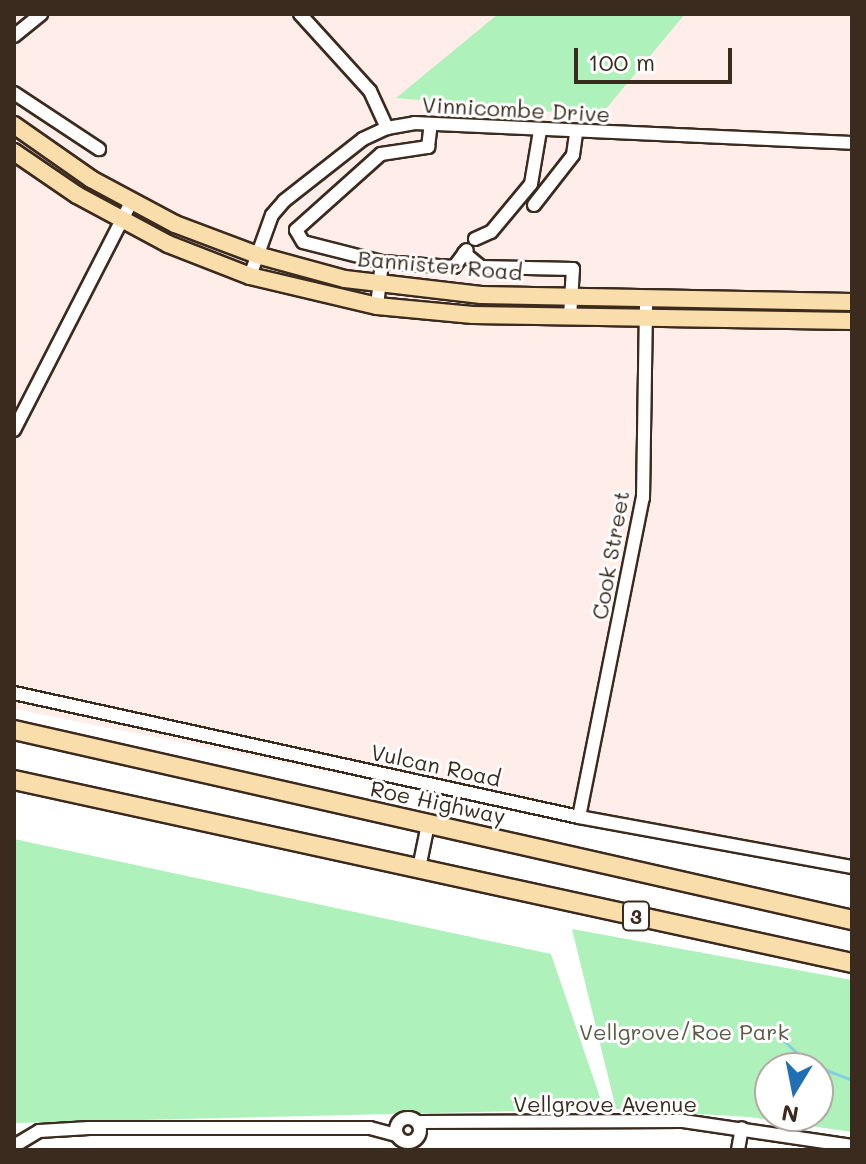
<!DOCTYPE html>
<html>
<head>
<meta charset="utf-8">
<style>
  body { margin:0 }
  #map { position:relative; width:866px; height:1164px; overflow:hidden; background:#fff; font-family:Mali,sans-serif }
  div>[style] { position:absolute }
  .built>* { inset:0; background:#ffede9 }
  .green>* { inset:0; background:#aff1ba }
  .stream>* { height:3px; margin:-1.5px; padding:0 1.5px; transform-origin:1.5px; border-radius:1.5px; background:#82cfe1 }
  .roads { filter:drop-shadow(2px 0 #3b2a1e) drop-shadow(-2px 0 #3b2a1e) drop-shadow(0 2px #3b2a1e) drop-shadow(0 -2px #3b2a1e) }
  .minor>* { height:12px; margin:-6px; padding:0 6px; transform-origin:6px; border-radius:6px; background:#fff }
  .minor>.ring { margin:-6px; padding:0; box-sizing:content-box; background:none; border:12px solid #fff; border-radius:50% }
  .major>* { height:16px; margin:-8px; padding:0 8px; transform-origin:8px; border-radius:8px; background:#f9ddab }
  .highway>* { height:18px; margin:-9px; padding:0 9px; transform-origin:9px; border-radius:9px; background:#f9ddab }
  span { translate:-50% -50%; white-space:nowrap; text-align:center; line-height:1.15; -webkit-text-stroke:6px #fff; paint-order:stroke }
  .shield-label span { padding:2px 6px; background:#fff; border:2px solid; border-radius:6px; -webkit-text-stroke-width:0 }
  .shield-label { font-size:20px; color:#3b2a1e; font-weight:700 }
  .street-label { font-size:22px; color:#3b2a1e }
  .park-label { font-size:22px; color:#585c45 }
  .frame { position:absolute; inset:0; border:16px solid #3b2a1e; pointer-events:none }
  .north { position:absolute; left:754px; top:1052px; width:80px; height:80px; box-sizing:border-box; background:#fff; border:2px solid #b1aaa5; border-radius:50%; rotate:190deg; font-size:22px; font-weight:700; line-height:32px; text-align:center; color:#3b2a1e }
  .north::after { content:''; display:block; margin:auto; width:28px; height:36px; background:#1f6fb2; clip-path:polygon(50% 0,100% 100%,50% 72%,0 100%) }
  .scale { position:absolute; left:574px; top:48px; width:158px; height:36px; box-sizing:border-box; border:4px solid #3b2a1e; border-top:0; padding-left:10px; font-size:24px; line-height:28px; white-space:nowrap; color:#3b2a1e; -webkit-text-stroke:6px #fff; paint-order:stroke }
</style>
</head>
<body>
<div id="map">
  <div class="built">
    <div style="clip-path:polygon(14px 14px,852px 14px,852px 876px,14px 709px)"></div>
  </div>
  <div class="green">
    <div style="clip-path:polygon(498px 14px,685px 14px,600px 116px,396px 98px)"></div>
    <div style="clip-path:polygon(14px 839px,551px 954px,604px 1109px,14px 1123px)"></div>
    <div style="clip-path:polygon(evenodd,572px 929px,852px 980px,852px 1132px,749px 1117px,616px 1109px,572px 929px,770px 1068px,818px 1068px,818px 1116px,770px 1116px,770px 1068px)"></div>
  </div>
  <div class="stream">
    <div style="left:782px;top:1039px;width:35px;rotate:43deg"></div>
    <div style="left:808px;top:1063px;width:47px;rotate:21.1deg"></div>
  </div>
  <div class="roads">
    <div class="minor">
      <div style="left:300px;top:14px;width:104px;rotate:47.7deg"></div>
      <div style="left:370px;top:91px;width:41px;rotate:65.3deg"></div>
      <div style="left:14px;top:36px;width:35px;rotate:-39deg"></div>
      <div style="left:14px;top:93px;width:102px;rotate:33.4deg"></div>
      <div style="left:534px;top:205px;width:63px;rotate:-52deg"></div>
      <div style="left:573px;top:155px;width:22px;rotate:-82deg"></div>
      <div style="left:475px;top:239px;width:17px;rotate:-24deg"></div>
      <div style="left:491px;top:232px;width:62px;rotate:-50.2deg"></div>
      <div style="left:531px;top:184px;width:54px;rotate:-80.4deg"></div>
      <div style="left:464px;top:253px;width:22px;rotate:39deg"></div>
      <div style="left:481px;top:267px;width:92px;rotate:1.2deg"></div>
      <div style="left:573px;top:269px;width:48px;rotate:93.6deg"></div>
      <div style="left:382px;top:262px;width:72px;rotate:4deg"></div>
      <div style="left:454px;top:267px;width:21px;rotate:-53deg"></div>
      <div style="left:250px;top:276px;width:65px;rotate:-70.2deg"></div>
      <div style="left:272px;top:215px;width:18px;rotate:-49deg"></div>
      <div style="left:284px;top:201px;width:100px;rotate:-38.1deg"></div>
      <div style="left:363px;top:139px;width:26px;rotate:-25deg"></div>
      <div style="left:387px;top:128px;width:27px;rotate:-10deg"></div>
      <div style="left:414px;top:123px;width:438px;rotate:2.6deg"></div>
      <div style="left:377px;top:306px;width:44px;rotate:-83.5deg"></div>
      <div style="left:382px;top:262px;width:81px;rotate:-165.8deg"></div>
      <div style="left:303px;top:242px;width:14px;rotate:-120deg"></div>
      <div style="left:296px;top:230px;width:114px;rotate:-41.8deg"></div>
      <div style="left:381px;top:154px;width:48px;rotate:-8.5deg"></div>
      <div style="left:428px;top:147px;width:23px;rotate:-83deg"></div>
      <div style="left:14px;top:430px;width:256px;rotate:-62.8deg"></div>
      <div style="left:14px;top:693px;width:578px;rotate:12.38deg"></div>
      <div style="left:579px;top:817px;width:278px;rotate:10.4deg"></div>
      <div style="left:579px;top:817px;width:325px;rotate:-78.7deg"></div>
      <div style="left:643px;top:498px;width:200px;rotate:-89.1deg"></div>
      <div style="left:419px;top:868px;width:45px;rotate:-78.4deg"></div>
      <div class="ring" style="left:396px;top:1118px;width:12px;height:12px"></div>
      <div style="left:418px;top:1122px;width:265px;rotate:-0.2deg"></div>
      <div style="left:683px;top:1121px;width:171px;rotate:8.4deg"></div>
      <div style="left:14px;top:1146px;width:29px;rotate:-31deg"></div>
      <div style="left:39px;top:1131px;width:50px;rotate:-3.4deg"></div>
      <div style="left:89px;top:1128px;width:281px"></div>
      <div style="left:370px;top:1128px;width:27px;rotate:15deg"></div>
      <div style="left:738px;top:1150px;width:22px;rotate:-80deg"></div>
    </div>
    <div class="major">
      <div style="left:14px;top:125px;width:94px;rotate:35deg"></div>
      <div style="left:91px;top:179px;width:95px;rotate:28.2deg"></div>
      <div style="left:175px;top:224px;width:88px;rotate:20.7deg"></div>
      <div style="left:257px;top:255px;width:91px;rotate:15.3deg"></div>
      <div style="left:345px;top:279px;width:137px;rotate:6.7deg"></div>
      <div style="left:481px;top:295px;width:371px;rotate:1.1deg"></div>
      <div style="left:14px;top:152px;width:76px;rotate:34.3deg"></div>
      <div style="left:77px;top:195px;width:103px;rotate:28.3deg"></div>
      <div style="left:168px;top:244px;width:88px;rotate:21.3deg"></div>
      <div style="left:250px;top:276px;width:130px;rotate:13.3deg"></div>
      <div style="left:377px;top:306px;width:96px;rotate:5.4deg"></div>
      <div style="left:473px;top:315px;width:379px;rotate:0.9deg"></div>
    </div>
    <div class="highway">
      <div style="left:14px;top:730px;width:859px;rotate:12.77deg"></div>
      <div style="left:14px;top:780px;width:858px;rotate:12.32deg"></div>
    </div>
  </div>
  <div class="shield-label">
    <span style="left:636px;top:916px">3</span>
  </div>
  <div class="street-label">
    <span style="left:516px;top:109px;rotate:3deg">Vinnicombe Drive</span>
    <span style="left:440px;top:265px;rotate:5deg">Bannister Road</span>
    <span style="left:610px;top:555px;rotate:-80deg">Cook Street</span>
    <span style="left:436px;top:765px;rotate:12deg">Vulcan Road</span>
    <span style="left:438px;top:802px;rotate:12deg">Roe Highway</span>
    <span style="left:605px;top:1104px">Vellgrove Avenue</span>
  </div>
  <div class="park-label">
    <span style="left:684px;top:1032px">Vellgrove/Roe Park</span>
  </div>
  <div class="frame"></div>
  <div class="north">N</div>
  <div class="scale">100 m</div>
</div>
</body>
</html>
